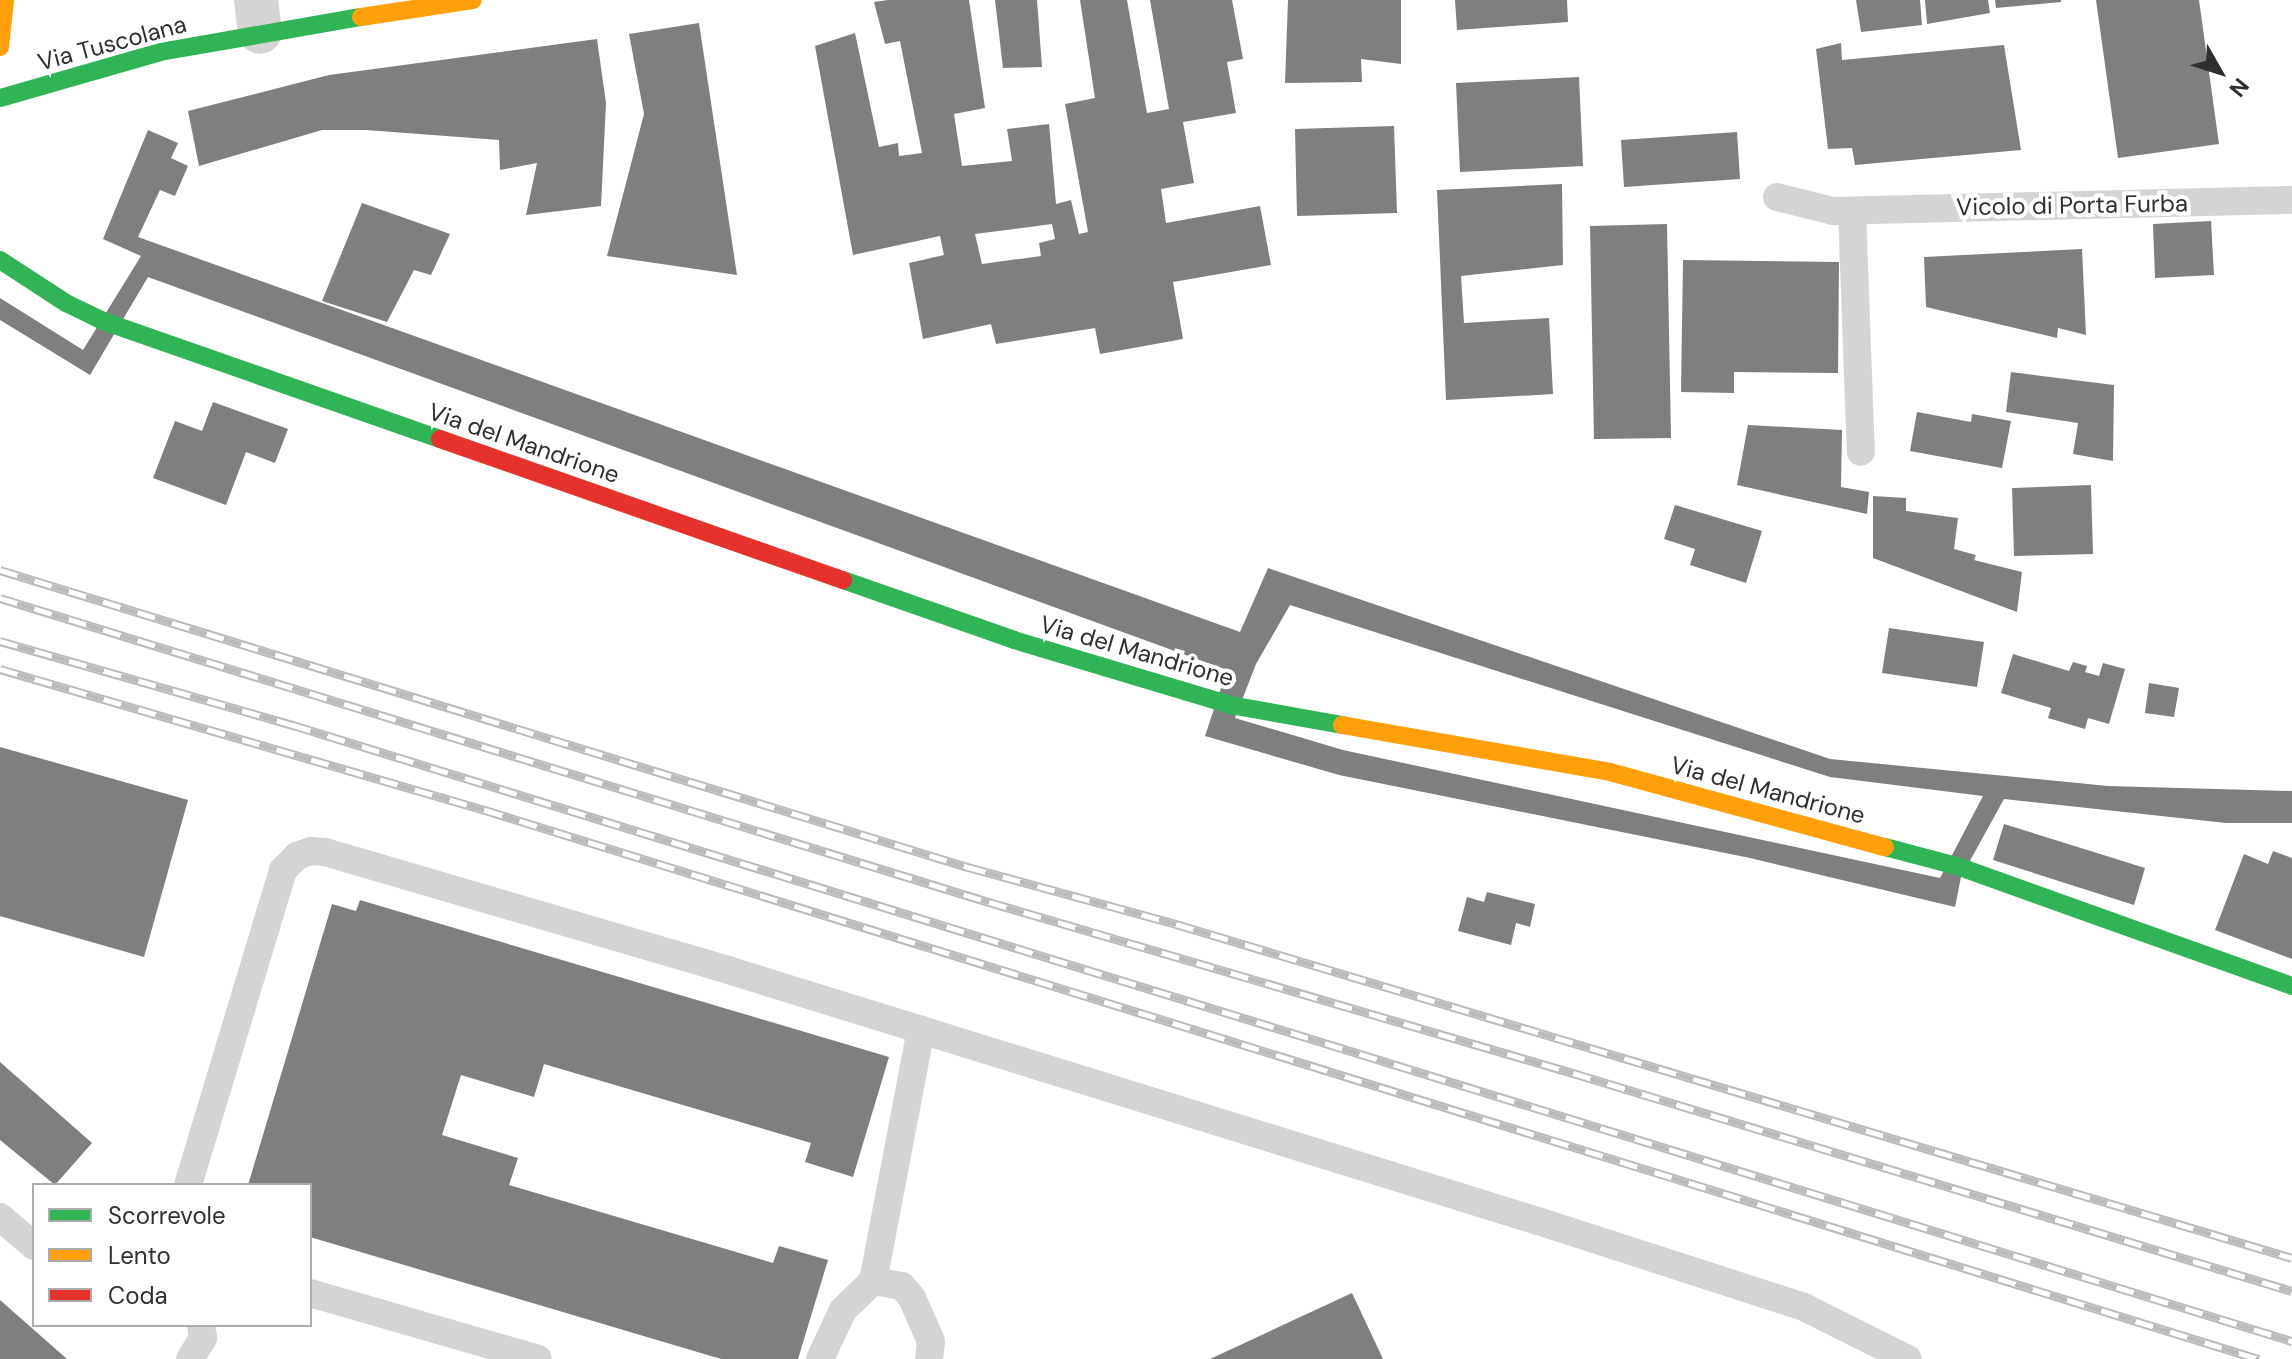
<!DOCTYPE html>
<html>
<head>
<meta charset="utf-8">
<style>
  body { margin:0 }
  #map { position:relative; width:2292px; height:1359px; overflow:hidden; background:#fff; font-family:"DM Sans",sans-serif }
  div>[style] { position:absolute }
  .building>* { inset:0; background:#7f7f7f }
  .lane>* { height:28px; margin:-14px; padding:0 14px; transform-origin:14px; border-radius:14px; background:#d4d4d4 }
  .street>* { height:44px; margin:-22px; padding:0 22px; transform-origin:22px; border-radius:22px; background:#d4d4d4 }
  .fast>* { height:18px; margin:-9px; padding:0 9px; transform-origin:9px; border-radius:9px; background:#30b455 }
  .slow>* { height:18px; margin:-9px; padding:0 9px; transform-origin:9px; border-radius:9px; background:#ff9f0a }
  .jam>* { height:18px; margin:-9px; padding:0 9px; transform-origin:9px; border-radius:9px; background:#e5322d }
  .rail>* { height:9px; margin-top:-4.5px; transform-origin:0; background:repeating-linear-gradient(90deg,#fff 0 18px,#bbb 0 36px); box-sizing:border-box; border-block:2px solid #bbb }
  span { translate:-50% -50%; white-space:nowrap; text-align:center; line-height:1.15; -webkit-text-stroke:8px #fff; paint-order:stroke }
  .street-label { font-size:24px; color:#2f2f2f }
  .legend { position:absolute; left:32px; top:1183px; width:280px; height:144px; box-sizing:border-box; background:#fff; border:2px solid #acacac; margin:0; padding:10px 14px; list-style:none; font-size:24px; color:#2f2f2f }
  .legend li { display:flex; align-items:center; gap:16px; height:40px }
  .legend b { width:40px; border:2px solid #acacac }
  .north { position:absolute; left:2180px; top:32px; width:80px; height:80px; -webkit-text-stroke:6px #fff; paint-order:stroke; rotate:129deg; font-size:22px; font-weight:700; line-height:32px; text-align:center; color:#2f2f2f }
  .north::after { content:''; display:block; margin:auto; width:28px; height:36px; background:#2f2f2f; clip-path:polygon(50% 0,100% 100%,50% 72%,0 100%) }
</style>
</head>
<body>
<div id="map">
  <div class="building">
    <div style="clip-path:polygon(evenodd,888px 0,969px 0,985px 108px,954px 114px,962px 166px,1012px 161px,1007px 129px,1049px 124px,1056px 204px,1071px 200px,1079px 234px,1088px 232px,1065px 104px,1095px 98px,1080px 0,1127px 0,1147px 113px,1169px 109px,1150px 0,1232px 0,1243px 59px,1227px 62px,1236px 113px,1183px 122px,1194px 183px,1161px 189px,1166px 223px,1260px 206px,1271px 265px,1173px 282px,1183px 339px,1100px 354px,1095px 328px,996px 344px,991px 324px,923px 339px,909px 263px,944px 255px,940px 236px,853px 255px,815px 46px,855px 33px,879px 147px,898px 143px,899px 156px,922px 153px,900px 41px,885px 44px,874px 2px,888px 0,1052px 224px,1055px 239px,1039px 243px,1041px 256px,982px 264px,975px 234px,1052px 224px)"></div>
    <div style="clip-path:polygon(995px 0,1037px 0,1042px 67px,1003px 68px)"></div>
    <div style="clip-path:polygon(1288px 0,1401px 0,1401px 64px,1361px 59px,1362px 82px,1285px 83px)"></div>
    <div style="clip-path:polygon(1455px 0,1567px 0,1568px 22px,1457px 30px)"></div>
    <div style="clip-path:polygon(1856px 0,1920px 0,1922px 25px,1861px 32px)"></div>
    <div style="clip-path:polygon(1925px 0,1988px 0,1990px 13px,1927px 24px)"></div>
    <div style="clip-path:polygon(1995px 0,2061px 0,2061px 2px,1996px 8px)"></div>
    <div style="clip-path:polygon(2096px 0,2199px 0,2219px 144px,2118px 158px)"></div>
    <div style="clip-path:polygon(699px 23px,737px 275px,607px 256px,644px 114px,629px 34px)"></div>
    <div style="clip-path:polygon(597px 39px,606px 103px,601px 206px,526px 215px,537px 163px,500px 170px,499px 140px,366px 130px,322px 130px,199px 166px,188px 111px,329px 75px)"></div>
    <div style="clip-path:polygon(1841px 43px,1842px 60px,2004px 45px,2021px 150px,1855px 165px,1852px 148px,1828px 149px,1816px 49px)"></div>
    <div style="clip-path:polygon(1579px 77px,1583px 166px,1460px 172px,1456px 83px)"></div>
    <div style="clip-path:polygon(1394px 126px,1397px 213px,1297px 216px,1295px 129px)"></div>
    <div style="clip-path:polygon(evenodd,148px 130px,178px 143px,171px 158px,188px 166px,175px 196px,160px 190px,138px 237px,1240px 632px,1268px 568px,1830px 759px,2108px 786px,2292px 791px,2292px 823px,2226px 823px,2004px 799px,1961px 877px,1955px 907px,1750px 858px,1339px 775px,1205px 736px,1227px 670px,148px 277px,90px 375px,0 320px,0 298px,83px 350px,141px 256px,103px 239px,148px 130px,1290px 605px,1830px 777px,1983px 796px,1940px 878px,1343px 750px,1235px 718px,1256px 664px,1290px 605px)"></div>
    <div style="clip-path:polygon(1737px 132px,1740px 179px,1624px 187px,1621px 140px)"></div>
    <div style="clip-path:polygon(1562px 184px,1563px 265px,1461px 276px,1464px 323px,1549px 318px,1553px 394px,1446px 400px,1437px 190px)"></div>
    <div style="clip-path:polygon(362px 203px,450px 234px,431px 275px,414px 270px,387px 322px,322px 301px)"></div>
    <div style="clip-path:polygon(2211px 221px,2214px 275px,2155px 278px,2153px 224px)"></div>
    <div style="clip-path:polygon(1667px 224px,1671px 438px,1594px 439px,1590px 226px)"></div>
    <div style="clip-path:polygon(2082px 249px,2086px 335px,2058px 328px,2057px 338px,1926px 307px,1924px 257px)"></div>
    <div style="clip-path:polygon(1683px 260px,1839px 262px,1838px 373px,1734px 372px,1734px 393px,1681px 392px)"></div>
    <div style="clip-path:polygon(2011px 372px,2114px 385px,2113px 461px,2073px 454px,2078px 423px,2006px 412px)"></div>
    <div style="clip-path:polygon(213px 402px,288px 429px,275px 463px,246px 452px,226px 505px,153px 478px,175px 421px,202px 431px)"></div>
    <div style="clip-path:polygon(1917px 412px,1971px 422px,1972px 414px,2011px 421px,2002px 468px,1910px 451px)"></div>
    <div style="clip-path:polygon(1748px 425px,1842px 430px,1841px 487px,1869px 492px,1867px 514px,1737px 485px)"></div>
    <div style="clip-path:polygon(2091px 485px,2093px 554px,2014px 556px,2012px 488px)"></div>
    <div style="clip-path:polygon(1873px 496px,1906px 498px,1906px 511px,1958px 518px,1954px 549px,1976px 555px,1974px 560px,2022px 572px,2017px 612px,1873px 558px)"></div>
    <div style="clip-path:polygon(1675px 505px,1762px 531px,1746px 583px,1690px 565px,1695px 549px,1664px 539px)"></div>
    <div style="clip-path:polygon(1889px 628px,1984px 642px,1977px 687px,1882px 673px)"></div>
    <div style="clip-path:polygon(2013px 654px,2069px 671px,2073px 662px,2087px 666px,2085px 672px,2099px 676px,2103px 663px,2125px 669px,2109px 724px,2088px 718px,2085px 729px,2048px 718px,2051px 708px,2001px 693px)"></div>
    <div style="clip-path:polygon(2149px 683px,2179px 688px,2174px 717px,2145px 713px)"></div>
    <div style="clip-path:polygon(0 747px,188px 800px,144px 957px,0 916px)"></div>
    <div style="clip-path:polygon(2004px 824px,2145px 868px,2134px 905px,1993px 860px)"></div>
    <div style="clip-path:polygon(2273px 851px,2292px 858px,2292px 959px,2215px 930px,2244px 854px,2268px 864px)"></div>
    <div style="clip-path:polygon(1487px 892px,1535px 904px,1530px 927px,1516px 923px,1511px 945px,1458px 931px,1467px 897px,1484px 902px)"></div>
    <div style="clip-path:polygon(360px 900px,889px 1057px,853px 1177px,805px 1162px,811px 1143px,544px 1064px,534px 1097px,461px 1075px,442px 1135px,518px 1158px,509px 1185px,773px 1263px,779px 1246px,828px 1260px,798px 1359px,721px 1359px,310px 1237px,310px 1185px,248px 1185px,332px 904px,356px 911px)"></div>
    <div style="clip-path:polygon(0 1062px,92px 1143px,55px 1185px,0 1140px)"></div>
    <div style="clip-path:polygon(1352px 1293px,1383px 1359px,1210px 1359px)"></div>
    <div style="clip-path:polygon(0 1300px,67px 1359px,0 1359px)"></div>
  </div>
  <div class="lane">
    <div style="left:1777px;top:197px;width:58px;rotate:14deg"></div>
    <div style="left:1833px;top:211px;width:459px;rotate:-1.4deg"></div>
    <div style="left:1852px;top:211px;width:241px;rotate:87.9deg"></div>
    <div style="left:188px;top:1185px;width:329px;rotate:-73.2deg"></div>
    <div style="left:283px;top:870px;width:20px;rotate:-45deg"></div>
    <div style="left:297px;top:856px;width:15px;rotate:-20deg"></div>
    <div style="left:311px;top:851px;width:14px;rotate:4deg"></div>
    <div style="left:325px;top:852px;width:420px;rotate:16.3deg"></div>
    <div style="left:728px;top:970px;width:848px;rotate:17.22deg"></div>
    <div style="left:1538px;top:1221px;width:280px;rotate:17.9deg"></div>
    <div style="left:1804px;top:1307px;width:116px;rotate:26.6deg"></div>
    <div style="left:0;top:1217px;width:45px;rotate:40.5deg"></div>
    <div style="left:873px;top:1281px;width:256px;rotate:-79.2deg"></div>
    <div style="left:310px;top:1293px;width:237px;rotate:16.1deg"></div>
    <div style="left:190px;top:1359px;width:25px;rotate:-58deg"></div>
    <div style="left:203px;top:1338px;width:13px;rotate:-99deg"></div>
    <div style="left:820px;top:1359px;width:54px;rotate:-64.9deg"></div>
    <div style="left:843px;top:1310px;width:42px;rotate:-44deg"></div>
    <div style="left:873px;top:1281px;width:29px;rotate:10deg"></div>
    <div style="left:902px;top:1286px;width:16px;rotate:50deg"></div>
    <div style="left:912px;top:1298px;width:47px;rotate:66.2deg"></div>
    <div style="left:931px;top:1341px;width:18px;rotate:96deg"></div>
  </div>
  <div class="street">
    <div style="left:256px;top:0;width:32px;rotate:83deg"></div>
  </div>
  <div class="fast">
    <div style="left:0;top:98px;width:166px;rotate:-16deg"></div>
    <div style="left:160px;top:52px;width:204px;rotate:-9.9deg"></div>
    <div style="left:0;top:260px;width:79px;rotate:33.1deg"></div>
    <div style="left:66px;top:303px;width:41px;rotate:25.9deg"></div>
    <div style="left:103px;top:321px;width:357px;rotate:19.3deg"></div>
    <div style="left:843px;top:580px;width:181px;rotate:19.3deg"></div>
    <div style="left:1014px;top:640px;width:226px;rotate:16.7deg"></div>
    <div style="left:1230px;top:705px;width:114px;rotate:10.1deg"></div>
    <div style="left:1885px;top:847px;width:74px;rotate:14.8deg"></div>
    <div style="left:1957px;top:866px;width:356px;rotate:19.7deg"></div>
  </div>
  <div class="slow">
    <div style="left:361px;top:17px;width:113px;rotate:-8.6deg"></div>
    <div style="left:0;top:47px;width:47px;rotate:-83.9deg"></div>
    <div style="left:1342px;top:725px;width:272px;rotate:9.9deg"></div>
    <div style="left:1610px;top:772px;width:285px;rotate:15.3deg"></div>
  </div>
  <div class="jam">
    <div style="left:440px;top:439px;width:427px;rotate:19.3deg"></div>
  </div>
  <div class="rail">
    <div style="left:0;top:570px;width:1013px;rotate:17.06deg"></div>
    <div style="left:968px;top:867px;width:216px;rotate:15.3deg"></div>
    <div style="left:1176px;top:924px;width:1165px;rotate:16.66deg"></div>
    <div style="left:0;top:598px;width:1035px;rotate:17.09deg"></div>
    <div style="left:989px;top:902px;width:609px;rotate:16.32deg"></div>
    <div style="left:1573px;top:1073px;width:751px;rotate:16.87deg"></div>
    <div style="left:0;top:641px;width:305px;rotate:16deg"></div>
    <div style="left:293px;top:725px;width:2092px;rotate:17.13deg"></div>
    <div style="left:0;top:669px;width:505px;rotate:16.21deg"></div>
    <div style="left:485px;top:810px;width:1857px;rotate:17.2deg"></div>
  </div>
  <div class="street-label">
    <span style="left:112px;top:43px;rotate:-15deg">Via Tuscolana</span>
    <span style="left:2072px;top:205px;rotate:-1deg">Vicolo di Porta Furba</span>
    <span style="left:524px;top:443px;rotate:19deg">Via del Mandrione</span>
    <span style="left:1137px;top:651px;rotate:16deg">Via del Mandrione</span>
    <span style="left:1768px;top:790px;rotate:15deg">Via del Mandrione</span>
  </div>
  <ul class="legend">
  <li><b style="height:10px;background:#30b455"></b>Scorrevole</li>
  <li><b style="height:10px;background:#ff9f0a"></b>Lento</li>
  <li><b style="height:10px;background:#e5322d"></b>Coda</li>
  </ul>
  <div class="north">N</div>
</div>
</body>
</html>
